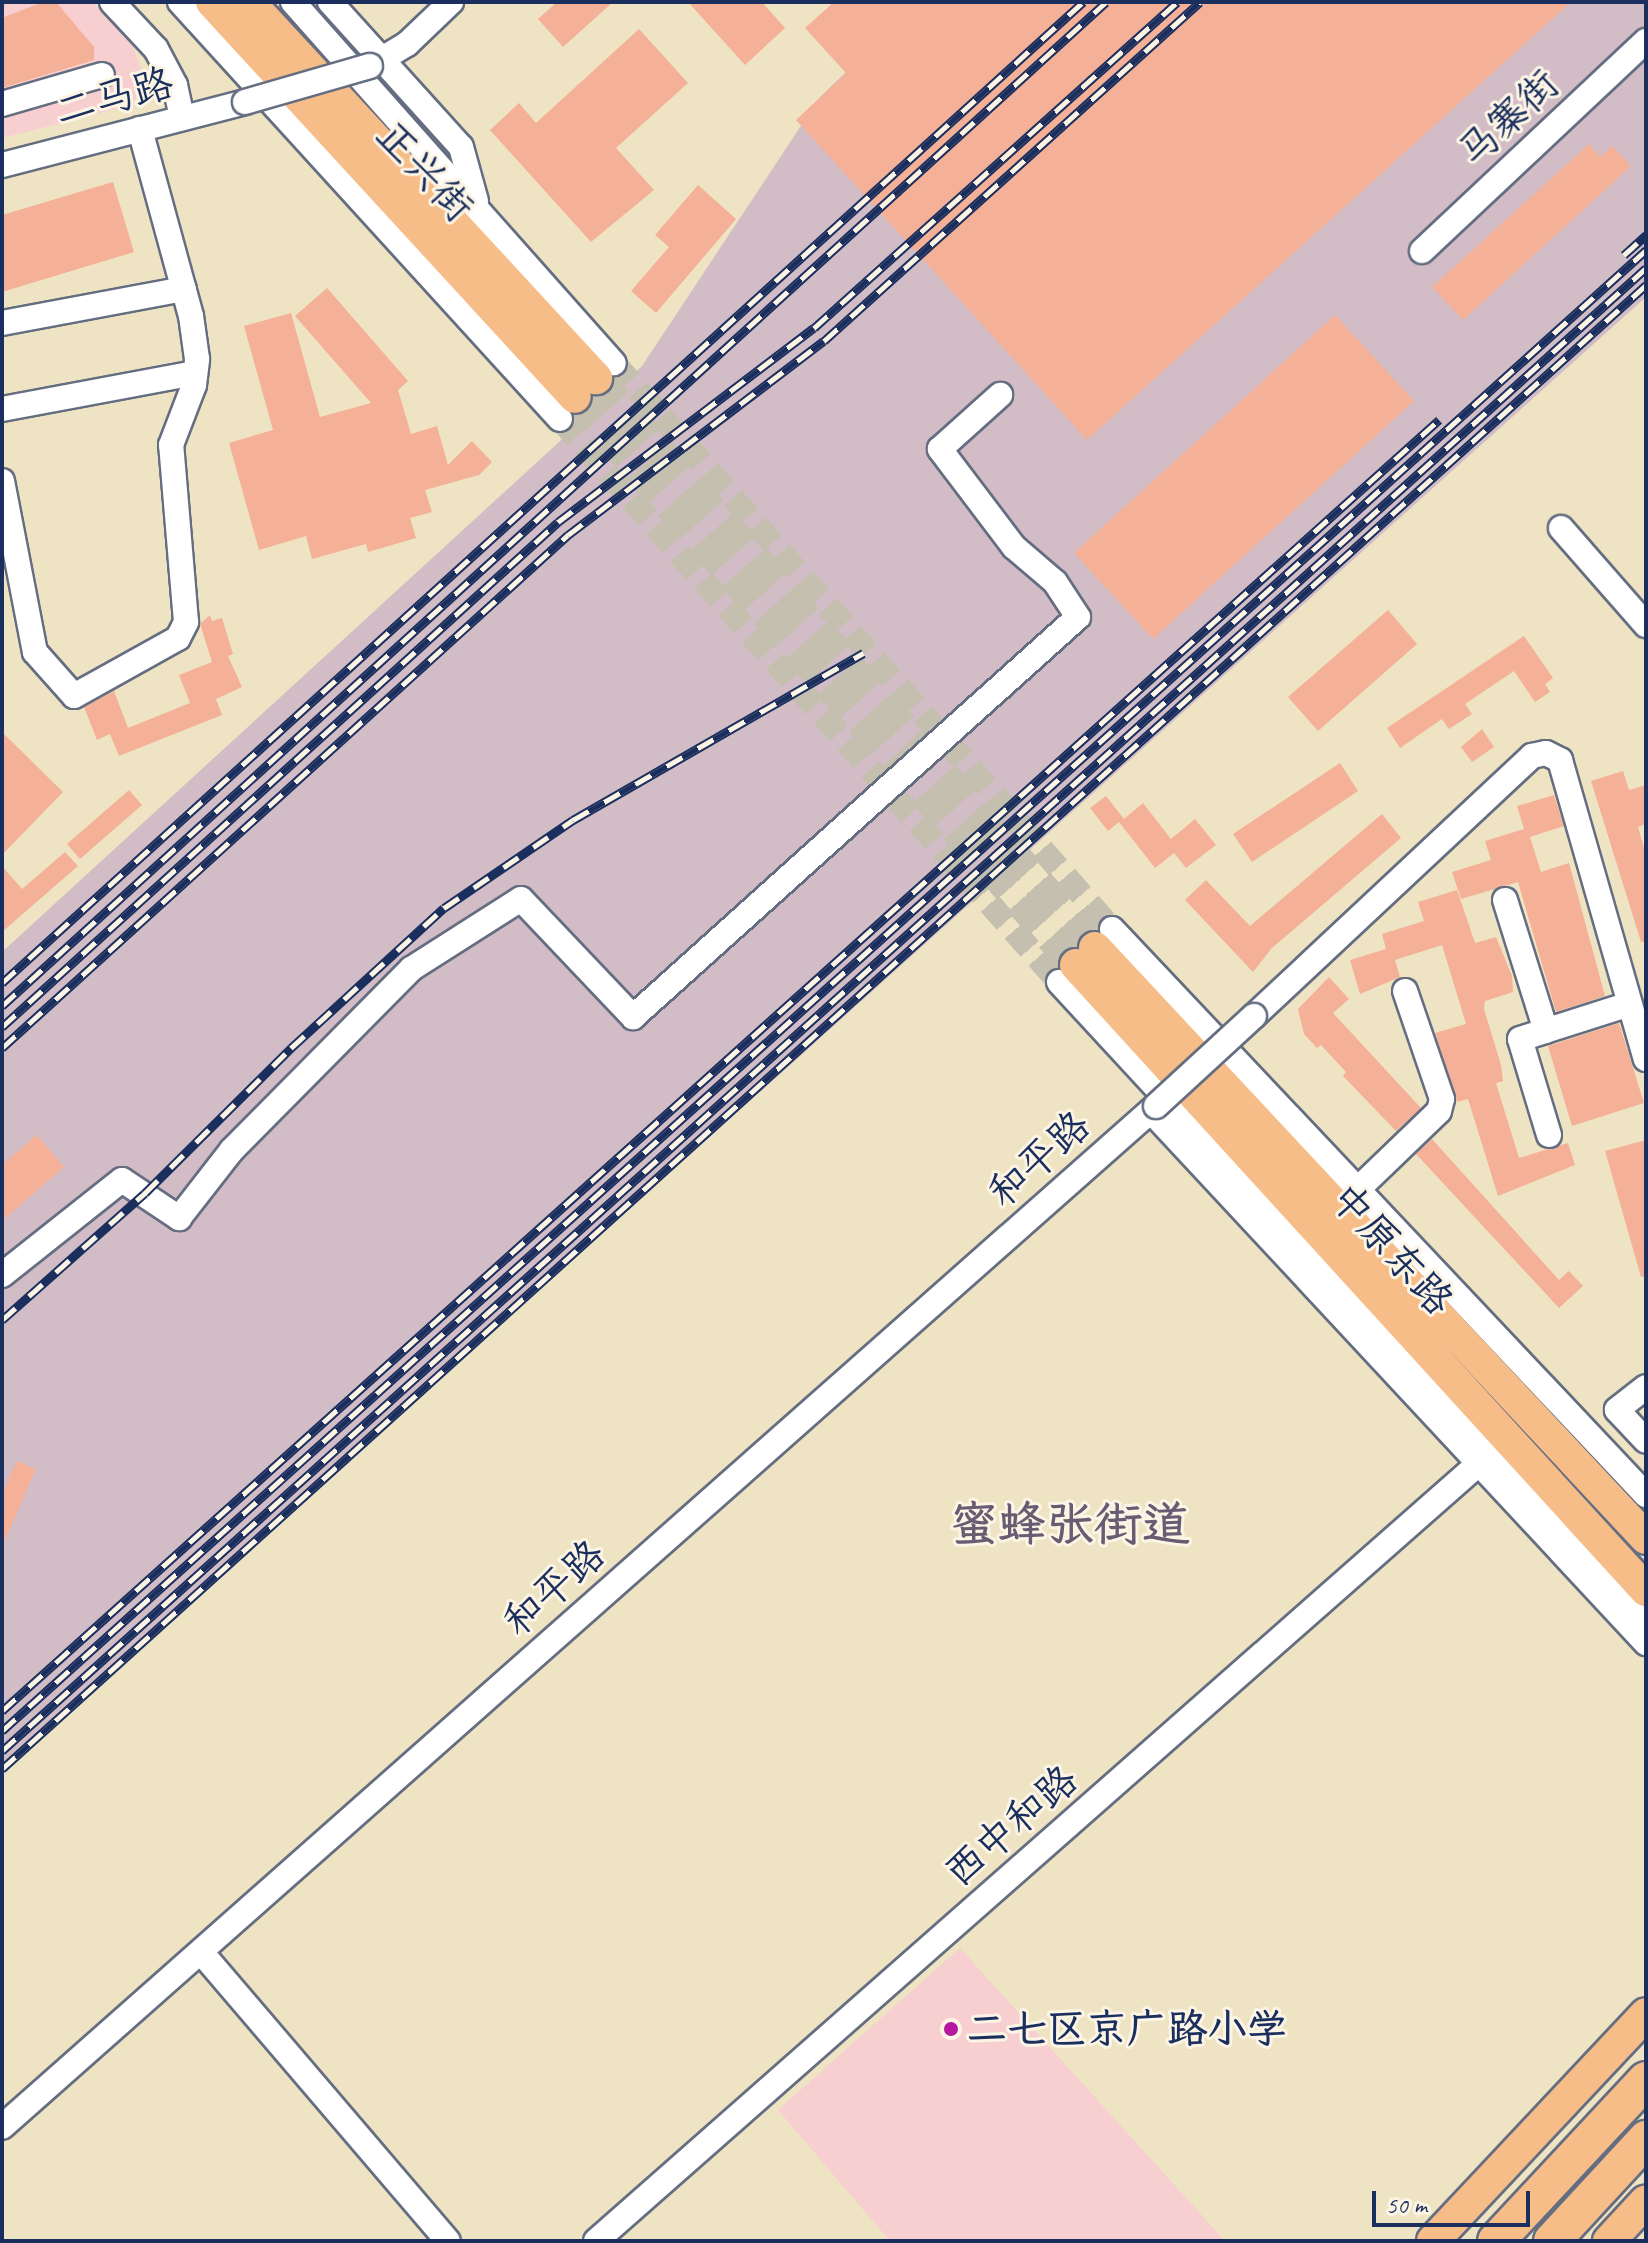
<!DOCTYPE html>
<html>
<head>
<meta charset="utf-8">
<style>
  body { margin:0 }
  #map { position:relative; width:1648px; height:2243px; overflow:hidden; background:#eee3c2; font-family:Caveat,"LXGW WenKai TC",sans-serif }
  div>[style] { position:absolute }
  .built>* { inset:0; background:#f7cfd1 }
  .industrial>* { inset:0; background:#d2bdc6 }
  .building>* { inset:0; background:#f4b198 }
  .minor-tunnel>* { height:24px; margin-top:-12px; transform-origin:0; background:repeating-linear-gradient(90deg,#c4bfae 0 24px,transparent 0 36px) }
  .major-tunnel>* { height:32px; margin-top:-16px; transform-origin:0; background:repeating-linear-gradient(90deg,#c4bfae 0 32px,transparent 0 48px) }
  .roads { filter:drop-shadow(2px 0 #656e81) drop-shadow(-2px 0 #656e81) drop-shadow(0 2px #656e81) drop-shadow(0 -2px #656e81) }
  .minor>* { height:24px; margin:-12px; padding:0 12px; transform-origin:12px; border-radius:12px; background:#fff }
  .major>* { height:32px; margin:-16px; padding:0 16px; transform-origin:16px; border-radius:16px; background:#f7bd88 }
  .highway>* { height:36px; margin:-18px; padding:0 18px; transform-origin:18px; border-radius:18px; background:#f7bd88 }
  .rail>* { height:9px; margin-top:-4.5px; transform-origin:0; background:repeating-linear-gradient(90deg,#fcf5e5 0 18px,#1b2f5e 0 36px); box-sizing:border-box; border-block:2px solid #1b2f5e }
  .bridges { filter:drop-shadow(2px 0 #656e81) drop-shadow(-2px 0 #656e81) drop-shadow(0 2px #656e81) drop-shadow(0 -2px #656e81) }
  .minor-bridge>* { height:24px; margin:-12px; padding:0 12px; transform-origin:12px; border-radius:12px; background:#fff }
  .dots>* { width:22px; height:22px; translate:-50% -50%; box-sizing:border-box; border:4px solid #fcf5e5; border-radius:50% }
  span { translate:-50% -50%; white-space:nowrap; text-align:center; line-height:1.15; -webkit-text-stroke:6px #fcf5e5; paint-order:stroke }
  .street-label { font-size:40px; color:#1b2f5e }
  .poi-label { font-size:40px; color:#1b2f5e; font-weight:700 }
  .left { translate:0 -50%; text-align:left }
  .district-label { font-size:48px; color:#675c72; font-weight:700 }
  .frame { position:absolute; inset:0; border:4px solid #1b2f5e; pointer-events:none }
  .scale { position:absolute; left:1372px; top:2191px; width:158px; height:36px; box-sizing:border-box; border:4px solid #1b2f5e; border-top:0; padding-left:10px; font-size:24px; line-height:28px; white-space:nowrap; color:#1b2f5e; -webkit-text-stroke:6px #fcf5e5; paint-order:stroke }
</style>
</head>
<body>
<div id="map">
  <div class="built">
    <div style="clip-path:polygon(2px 2px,93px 2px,133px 46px,145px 80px,143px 92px,128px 106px,2px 138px)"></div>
    <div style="clip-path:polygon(960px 1948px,1225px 2241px,890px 2241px,778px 2110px)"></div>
  </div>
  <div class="industrial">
    <div style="clip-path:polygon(919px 2px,1646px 2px,1646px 297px,2px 1772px,2px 952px,642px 366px,820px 97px)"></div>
  </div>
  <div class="building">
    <div style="clip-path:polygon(43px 2px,56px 2px,94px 47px,94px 60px,2px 88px,2px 18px)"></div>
    <div style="clip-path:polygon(557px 2px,613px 2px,563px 47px,538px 19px)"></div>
    <div style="clip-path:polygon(688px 2px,762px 2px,785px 28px,745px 65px)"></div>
    <div style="clip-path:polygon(834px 2px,1571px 2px,1087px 440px,796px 120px,846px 73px,805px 28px)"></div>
    <div style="clip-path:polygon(639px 29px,688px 83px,616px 148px,654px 190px,591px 242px,490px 130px,519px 103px,536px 123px)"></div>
    <div style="clip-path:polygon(1589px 144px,1600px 157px,1612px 146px,1631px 166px,1463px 320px,1432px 287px)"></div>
    <div style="clip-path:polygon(113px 182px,134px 252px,2px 292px,2px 215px)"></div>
    <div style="clip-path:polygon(698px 185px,736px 219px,656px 313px,631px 291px,669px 247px,655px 235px)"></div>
    <div style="clip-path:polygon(327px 288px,408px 381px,398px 390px,411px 434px,437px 426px,448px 465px,472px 441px,492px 462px,479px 475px,425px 490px,432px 512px,410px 518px,416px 538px,368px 552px,366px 544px,312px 559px,306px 536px,259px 550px,229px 443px,273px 430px,244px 326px,291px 313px,320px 417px,371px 403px,295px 316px)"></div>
    <div style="clip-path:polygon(1335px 315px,1414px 401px,1153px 639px,1074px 553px)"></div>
    <div style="clip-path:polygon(1388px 610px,1417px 644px,1318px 731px,1288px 697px)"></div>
    <div style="clip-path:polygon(210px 615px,212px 621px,222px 618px,233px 654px,228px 656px,242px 687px,216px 699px,222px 715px,119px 756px,110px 734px,97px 740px,84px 707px,114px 691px,128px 728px,190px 703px,179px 675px,212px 662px,200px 624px)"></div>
    <div style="clip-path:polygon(1524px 636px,1553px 678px,1545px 684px,1550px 692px,1535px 702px,1514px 671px,1465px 704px,1472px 714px,1449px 729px,1442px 719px,1400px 748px,1387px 728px)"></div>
    <div style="clip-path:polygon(1482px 729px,1494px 747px,1472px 762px,1461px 747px)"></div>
    <div style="clip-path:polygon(2px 732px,63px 792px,2px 855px)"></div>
    <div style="clip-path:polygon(1340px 763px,1358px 791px,1252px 862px,1233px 834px)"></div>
    <div style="clip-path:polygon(1623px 771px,1629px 790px,1646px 785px,1646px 824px,1638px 827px,1646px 855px,1646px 942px,1641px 942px,1591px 781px)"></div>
    <div style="clip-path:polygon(129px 790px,142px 805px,80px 859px,67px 844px)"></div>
    <div style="clip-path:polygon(1554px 795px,1564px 826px,1530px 837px,1541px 872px,1569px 863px,1605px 996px,1556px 1012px,1518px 882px,1461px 899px,1452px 872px,1491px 860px,1485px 841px,1524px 829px,1517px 806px)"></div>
    <div style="clip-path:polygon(1106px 796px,1124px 819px,1143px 803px,1171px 839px,1195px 819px,1216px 845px,1186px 868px,1174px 853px,1155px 868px,1119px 822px,1108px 831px,1090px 808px)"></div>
    <div style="clip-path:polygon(1382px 814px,1401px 838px,1272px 948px,1253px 972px,1185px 900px,1206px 880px,1250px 926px)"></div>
    <div style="clip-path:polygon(65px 852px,78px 866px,2px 932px,2px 866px,22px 889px)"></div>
    <div style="clip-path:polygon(1457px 890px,1475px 943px,1496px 937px,1512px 976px,1513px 992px,1485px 1001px,1484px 1009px,1501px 1065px,1503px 1081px,1496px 1083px,1519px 1158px,1568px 1143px,1575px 1165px,1498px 1196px,1468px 1099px,1457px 1102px,1435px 1033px,1466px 1024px,1442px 945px,1395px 960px,1400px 977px,1360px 994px,1350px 960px,1386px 949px,1382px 934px,1424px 921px,1418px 902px)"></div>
    <div style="clip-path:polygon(1329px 977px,1349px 999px,1333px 1013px,1421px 1108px,1396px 1131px,1343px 1076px,1346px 1072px,1321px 1045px,1317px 1048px,1304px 1034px,1298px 1009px)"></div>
    <div style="clip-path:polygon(1619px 1023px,1644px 1103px,1572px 1126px,1548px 1046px)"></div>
    <div style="clip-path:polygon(37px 1135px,64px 1167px,2px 1221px,2px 1165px)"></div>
    <div style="clip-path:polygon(1432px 1139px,1559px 1280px,1569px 1271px,1583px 1286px,1559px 1308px,1416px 1154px)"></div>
    <div style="clip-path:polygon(1646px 1140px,1646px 1276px,1641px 1277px,1605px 1151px)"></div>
    <div style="clip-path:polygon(17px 1461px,36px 1469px,2px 1547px,2px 1494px)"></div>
  </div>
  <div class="minor-tunnel">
    <div style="left:614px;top:363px;width:754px;rotate:48.66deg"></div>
    <div style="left:560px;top:419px;width:752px;rotate:48.45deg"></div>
  </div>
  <div class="major-tunnel">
    <div style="left:596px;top:378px;width:758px;rotate:48.8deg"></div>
    <div style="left:575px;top:397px;width:757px;rotate:48.59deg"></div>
  </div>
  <div class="roads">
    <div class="minor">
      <div style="left:112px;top:2px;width:64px;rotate:46.9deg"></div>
      <div style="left:156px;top:49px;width:41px;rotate:62.2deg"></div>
      <div style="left:175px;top:85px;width:34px;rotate:78deg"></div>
      <div style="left:180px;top:2px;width:564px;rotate:47.66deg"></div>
      <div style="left:293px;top:2px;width:483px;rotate:48.4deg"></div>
      <div style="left:330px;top:2px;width:195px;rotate:47.9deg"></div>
      <div style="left:461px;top:147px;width:56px;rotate:74.5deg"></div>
      <div style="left:372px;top:65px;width:41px;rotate:-31deg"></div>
      <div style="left:407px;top:44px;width:61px;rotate:-43.7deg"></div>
      <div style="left:2px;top:104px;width:104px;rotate:-16.2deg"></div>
      <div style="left:2px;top:165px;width:251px;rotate:-14.5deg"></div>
      <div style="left:1422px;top:251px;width:307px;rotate:-43.2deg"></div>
      <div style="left:2px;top:323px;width:185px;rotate:-10.6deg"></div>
      <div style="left:2px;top:409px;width:196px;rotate:-10.6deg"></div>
      <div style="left:2px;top:481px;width:174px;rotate:79.1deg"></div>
      <div style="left:35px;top:652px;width:59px;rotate:48.4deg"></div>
      <div style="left:74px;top:696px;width:119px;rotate:-29.1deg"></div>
      <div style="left:178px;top:638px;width:18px;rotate:-63deg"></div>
      <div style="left:186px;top:622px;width:178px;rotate:-94.8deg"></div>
      <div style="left:171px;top:445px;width:64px;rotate:-69deg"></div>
      <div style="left:194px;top:385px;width:26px;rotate:-83deg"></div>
      <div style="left:197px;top:359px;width:43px;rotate:-97.9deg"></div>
      <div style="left:191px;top:316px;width:194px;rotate:-105.3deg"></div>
      <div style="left:1561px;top:528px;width:129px;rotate:48.8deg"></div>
      <div style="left:1505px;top:900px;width:137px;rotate:72.6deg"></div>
      <div style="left:1112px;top:929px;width:778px;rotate:46.67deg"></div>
      <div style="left:1059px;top:982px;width:865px;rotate:47.29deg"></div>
      <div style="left:1254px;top:1016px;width:381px;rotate:-43.1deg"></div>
      <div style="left:1532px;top:756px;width:14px;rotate:-12deg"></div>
      <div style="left:1546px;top:753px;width:16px;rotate:27deg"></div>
      <div style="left:1560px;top:760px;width:311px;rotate:74deg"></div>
      <div style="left:1151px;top:1111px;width:727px;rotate:47.06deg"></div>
      <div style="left:1549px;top:1135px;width:100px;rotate:-106.8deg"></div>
      <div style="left:1520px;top:1039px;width:115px;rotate:-17.7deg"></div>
      <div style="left:1356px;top:1191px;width:115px;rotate:-43.9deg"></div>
      <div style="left:1439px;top:1111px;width:12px;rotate:-76deg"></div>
      <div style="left:1442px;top:1099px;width:114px;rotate:-108.9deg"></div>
      <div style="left:2px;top:1275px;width:153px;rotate:-38.4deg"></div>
      <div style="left:122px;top:1180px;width:69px;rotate:33.7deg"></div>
      <div style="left:179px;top:1218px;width:86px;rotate:-52.1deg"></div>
      <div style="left:232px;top:1150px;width:255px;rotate:-45.3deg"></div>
      <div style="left:411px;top:969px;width:130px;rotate:-32.5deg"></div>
      <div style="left:521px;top:899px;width:163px;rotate:46.5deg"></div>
      <div style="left:633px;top:1017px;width:598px;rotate:-41.95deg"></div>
      <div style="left:1078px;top:617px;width:42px;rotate:-123.3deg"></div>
      <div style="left:1055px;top:582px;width:54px;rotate:-139.5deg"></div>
      <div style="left:1014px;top:547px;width:123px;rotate:-127.1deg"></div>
      <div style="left:940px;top:449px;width:81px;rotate:-42deg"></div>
      <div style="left:1646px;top:1387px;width:37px;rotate:142deg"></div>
      <div style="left:1617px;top:1410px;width:42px;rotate:46.9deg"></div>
      <div style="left:201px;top:1952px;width:380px;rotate:49.5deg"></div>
      <div style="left:2px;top:2127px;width:1541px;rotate:-41.5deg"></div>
      <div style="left:596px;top:2241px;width:1173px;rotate:-41.37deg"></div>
    </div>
    <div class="major">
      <div style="left:212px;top:2px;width:536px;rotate:47.42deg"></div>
      <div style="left:249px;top:2px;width:512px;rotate:47.3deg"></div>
      <div style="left:1095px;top:948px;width:807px;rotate:46.96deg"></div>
      <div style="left:1076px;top:965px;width:846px;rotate:47.64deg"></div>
      <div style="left:1433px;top:2241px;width:311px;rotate:-46.8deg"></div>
      <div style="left:1609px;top:2241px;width:54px;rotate:-47.2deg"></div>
    </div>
    <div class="highway">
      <div style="left:1496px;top:2241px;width:220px;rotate:-47deg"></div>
      <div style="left:1552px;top:2241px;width:139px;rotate:-47.3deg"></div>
    </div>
  </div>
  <div class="rail">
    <div style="left:1624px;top:255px;width:30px;rotate:-42deg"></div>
    <div style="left:2px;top:983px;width:1460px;rotate:-42.22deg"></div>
    <div style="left:2px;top:1006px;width:1492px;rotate:-42.28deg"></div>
    <div style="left:2px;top:1027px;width:751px;rotate:-42.25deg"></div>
    <div style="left:558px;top:522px;width:321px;rotate:-37.2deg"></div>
    <div style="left:814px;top:328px;width:488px;rotate:-41.9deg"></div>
    <div style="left:2px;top:1048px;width:764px;rotate:-42.19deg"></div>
    <div style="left:568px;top:535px;width:321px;rotate:-37.2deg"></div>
    <div style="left:824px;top:341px;width:506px;rotate:-42.04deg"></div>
    <div style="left:2px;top:1320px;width:191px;rotate:-41.6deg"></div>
    <div style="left:145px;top:1193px;width:206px;rotate:-44.8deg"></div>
    <div style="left:291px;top:1048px;width:207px;rotate:-42.5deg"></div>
    <div style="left:444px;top:908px;width:156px;rotate:-34.3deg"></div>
    <div style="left:573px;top:820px;width:335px;rotate:-29.9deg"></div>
    <div style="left:2px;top:1711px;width:1932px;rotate:-41.94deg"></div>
    <div style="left:2px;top:1731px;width:2213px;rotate:-42.01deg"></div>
    <div style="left:2px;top:1751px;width:2214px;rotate:-42.05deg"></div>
    <div style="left:2px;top:1769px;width:2215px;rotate:-42.07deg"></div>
  </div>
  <div class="bridges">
    <div class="minor-bridge">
      <div style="left:245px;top:102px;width:130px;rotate:-16.1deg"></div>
      <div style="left:1156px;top:1106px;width:133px;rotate:-42.6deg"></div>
    </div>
  </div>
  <div class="dots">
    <div style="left:951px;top:2029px;background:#b5179e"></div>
  </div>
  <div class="street-label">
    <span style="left:114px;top:97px;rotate:-15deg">二马路</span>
    <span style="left:1508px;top:118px;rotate:-43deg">马寨街</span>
    <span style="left:425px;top:171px;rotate:47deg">正兴街</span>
    <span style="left:1039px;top:1159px;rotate:-42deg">和平路</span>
    <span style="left:1392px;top:1249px;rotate:48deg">中原东路</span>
    <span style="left:554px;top:1588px;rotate:-42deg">和平路</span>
    <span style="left:1011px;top:1826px;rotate:-41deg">西中和路</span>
  </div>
  <div class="poi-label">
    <span class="left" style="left:967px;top:2029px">二七区京广路小学</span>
  </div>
  <div class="district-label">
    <span style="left:1070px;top:1525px">蜜蜂张街道</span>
  </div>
  <div class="frame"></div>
  <div class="scale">50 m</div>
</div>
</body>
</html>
